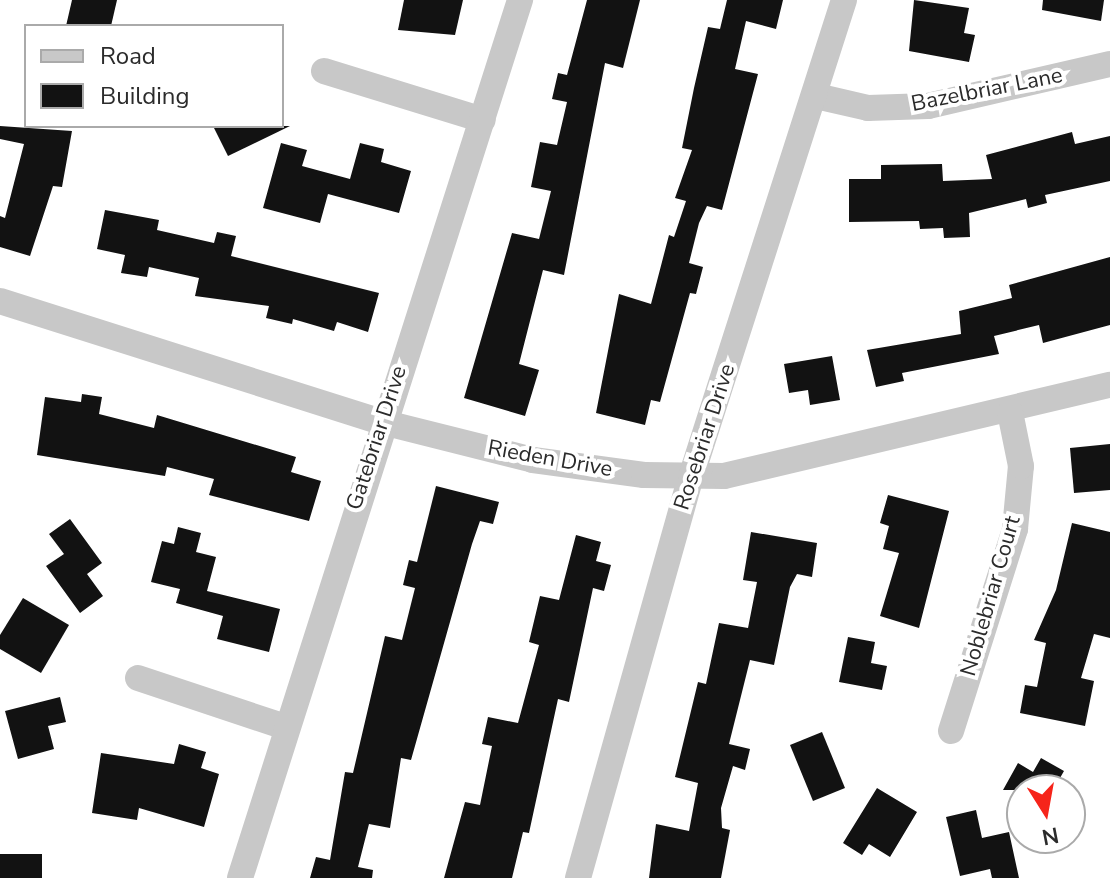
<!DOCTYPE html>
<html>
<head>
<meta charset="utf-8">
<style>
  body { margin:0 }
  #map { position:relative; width:1110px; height:878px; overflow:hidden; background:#fff; font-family:"Nunito Sans",sans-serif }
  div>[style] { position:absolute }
  .building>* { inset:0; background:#121212 }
  .street>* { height:26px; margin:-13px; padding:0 13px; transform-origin:13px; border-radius:13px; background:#c8c8c8 }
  span { translate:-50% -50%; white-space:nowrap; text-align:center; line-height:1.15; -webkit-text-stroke:8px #fff; paint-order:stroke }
  .street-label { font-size:22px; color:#2b2b2b }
  .legend { position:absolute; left:24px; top:24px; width:260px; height:104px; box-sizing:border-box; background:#fff; border:2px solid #aaa; margin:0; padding:10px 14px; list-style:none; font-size:24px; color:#2b2b2b }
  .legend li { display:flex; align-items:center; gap:16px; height:40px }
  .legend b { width:40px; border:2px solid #aaa }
  .north { position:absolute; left:1006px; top:774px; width:80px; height:80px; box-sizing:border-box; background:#fff; border:2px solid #aaa; border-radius:50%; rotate:169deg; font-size:22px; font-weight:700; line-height:32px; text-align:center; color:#2b2b2b }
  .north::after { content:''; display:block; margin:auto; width:28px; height:36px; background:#f6241a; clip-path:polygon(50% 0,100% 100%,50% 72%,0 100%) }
</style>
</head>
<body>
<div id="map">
  <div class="building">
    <div style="clip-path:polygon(72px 0,117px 0,111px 26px,66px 26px)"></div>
    <div style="clip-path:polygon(404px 0,463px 0,455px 35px,398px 30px)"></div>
    <div style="clip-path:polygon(587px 0,640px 0,623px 68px,605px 63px,564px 275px,543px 270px,519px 364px,539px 370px,525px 416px,464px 398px,512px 233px,539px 239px,551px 191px,531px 187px,540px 142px,557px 145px,567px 102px,552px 99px,558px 73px,567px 75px)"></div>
    <div style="clip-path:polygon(727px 0,783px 0,776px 29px,746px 21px,735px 69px,758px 74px,722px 210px,707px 206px,699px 223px,689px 263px,703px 267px,696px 294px,690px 293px,660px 402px,651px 400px,645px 425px,596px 413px,619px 294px,651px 304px,669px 235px,674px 237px,686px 201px,675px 198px,692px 150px,682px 148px,694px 88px,708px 27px,720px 29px)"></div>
    <div style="clip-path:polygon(914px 0,969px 8px,964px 33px,975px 35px,969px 62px,909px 51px)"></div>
    <div style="clip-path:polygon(1043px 0,1104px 0,1101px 21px,1042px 10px)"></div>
    <div style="clip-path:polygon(0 126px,72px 131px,62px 187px,53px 186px,30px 256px,0 247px,0 216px,5px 218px,24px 144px,0 139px)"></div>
    <div style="clip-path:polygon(213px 126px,290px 126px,228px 156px)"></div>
    <div style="clip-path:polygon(1072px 132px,1075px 144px,1110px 136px,1110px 181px,1045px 195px,1047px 203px,1028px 208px,1026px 199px,969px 213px,970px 237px,944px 238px,943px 228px,920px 229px,919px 221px,849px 222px,849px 179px,881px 179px,881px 165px,942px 164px,943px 181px,992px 179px,986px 155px)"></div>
    <div style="clip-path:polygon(281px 143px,307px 150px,302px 166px,350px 179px,360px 143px,384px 149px,381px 162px,411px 171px,399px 213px,328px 194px,320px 223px,263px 208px)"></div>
    <div style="clip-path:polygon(105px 210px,159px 220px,157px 230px,214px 243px,217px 232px,236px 236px,231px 256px,379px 293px,368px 332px,337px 322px,334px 331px,293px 319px,292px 324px,266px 318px,269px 306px,195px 296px,199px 278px,149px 267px,147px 277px,121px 273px,125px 255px,97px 249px)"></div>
    <div style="clip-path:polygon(1110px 257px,1110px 325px,1043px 343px,1039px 325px,994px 336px,999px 354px,902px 373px,904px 381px,876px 387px,867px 350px,961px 334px,959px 311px,1012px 298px,1009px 285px)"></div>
    <div style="clip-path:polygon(832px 356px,840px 400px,810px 405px,808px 390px,789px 393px,784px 364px)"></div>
    <div style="clip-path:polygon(82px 394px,102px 397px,99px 414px,154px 428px,157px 415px,296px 457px,291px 472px,321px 481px,309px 521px,209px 495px,214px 479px,167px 467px,165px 476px,37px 455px,45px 397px,81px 402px)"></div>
    <div style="clip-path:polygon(1110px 444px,1110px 490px,1074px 493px,1070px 448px)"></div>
    <div style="clip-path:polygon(436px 486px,499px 502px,493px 524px,480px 521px,472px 544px,411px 760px,401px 758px,390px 828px,369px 824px,358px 867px,373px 870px,372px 878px,310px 878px,316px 857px,330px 860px,345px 772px,353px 773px,385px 636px,402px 640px,415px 588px,403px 585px,409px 560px,417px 562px)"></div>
    <div style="clip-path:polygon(888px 495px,949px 511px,919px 628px,880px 616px,899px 553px,883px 549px,889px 526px,880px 523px)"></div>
    <div style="clip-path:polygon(70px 519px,102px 563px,87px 574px,103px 596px,80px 613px,46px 566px,64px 554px,49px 534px)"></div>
    <div style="clip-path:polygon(1072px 523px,1110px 532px,1110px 638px,1094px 634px,1081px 678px,1094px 681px,1085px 726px,1020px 713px,1025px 685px,1037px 687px,1046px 643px,1034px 640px,1056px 590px)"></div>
    <div style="clip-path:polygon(178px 527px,201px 533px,196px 552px,216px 557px,207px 591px,280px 609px,269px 652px,217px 639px,223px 616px,176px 603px,180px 589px,151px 582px,162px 541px,174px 544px)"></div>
    <div style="clip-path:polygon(751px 532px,817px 543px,812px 577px,797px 574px,790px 587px,774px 665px,750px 660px,729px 744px,750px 749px,745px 770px,733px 766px,721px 808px,722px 828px,730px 830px,721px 878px,649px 878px,656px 824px,689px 831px,698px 783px,675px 777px,698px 682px,706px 684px,719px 623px,748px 628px,757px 582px,743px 580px)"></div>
    <div style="clip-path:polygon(576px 535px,601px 542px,596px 561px,611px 565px,604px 591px,593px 588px,569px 702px,558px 699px,529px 833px,523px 832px,512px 878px,444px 878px,465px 802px,480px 805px,492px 746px,482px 744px,488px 717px,518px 723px,539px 645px,529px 642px,540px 596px,559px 600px)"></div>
    <div style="clip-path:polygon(23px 598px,69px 625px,41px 673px,0 649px,0 635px)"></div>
    <div style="clip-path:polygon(848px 637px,875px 642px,871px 663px,887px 666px,882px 690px,839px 682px)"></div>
    <div style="clip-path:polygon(60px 697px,66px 722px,48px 726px,54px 749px,18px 759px,5px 711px)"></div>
    <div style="clip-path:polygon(822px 732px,845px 788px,813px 801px,790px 745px)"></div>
    <div style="clip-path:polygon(179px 744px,206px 752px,201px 768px,219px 774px,204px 827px,139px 808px,137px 820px,92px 813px,101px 753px,174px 764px)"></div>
    <div style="clip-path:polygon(1041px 758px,1064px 771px,1056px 785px,1065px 790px,1003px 790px,1018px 763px,1033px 772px)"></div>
    <div style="clip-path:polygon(877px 788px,917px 812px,890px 857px,869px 844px,862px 855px,843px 843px)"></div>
    <div style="clip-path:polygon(976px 810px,982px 838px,1009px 832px,1019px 878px,992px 878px,990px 869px,960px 876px,946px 817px)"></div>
    <div style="clip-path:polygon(0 854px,42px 854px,42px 878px,0 878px)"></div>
  </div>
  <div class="street">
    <div style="left:324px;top:71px;width:166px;rotate:17.1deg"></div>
    <div style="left:816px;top:96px;width:53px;rotate:13deg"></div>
    <div style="left:868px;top:108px;width:60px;rotate:-1.9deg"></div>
    <div style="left:928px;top:106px;width:187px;rotate:-13deg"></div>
    <div style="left:0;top:301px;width:401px;rotate:17.6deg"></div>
    <div style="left:382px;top:422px;width:156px;rotate:14.1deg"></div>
    <div style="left:533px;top:460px;width:112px;rotate:7.7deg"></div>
    <div style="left:644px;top:475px;width:80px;rotate:0.7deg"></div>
    <div style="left:724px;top:476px;width:397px;rotate:-13.3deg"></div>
    <div style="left:138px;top:678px;width:155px;rotate:18.4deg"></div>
    <div style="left:951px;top:731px;width:212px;rotate:-72.4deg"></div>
    <div style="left:1015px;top:529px;width:63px;rotate:-84.6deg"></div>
    <div style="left:1021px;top:466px;width:55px;rotate:-101.5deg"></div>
    <div style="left:240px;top:878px;width:922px;rotate:-72.31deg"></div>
    <div style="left:578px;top:878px;width:417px;rotate:-74.3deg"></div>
    <div style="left:691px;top:477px;width:501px;rotate:-72.22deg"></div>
  </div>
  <div class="street-label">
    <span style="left:987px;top:90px;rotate:-11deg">Bazelbriar Lane</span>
    <span style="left:705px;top:437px;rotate:-72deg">Rosebriar Drive</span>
    <span style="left:377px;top:438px;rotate:-72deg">Gatebriar Drive</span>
    <span style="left:550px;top:459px;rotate:10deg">Rieden Drive</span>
    <span style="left:991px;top:596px;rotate:-74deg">Noblebriar Court</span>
  </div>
  <ul class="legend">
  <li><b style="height:10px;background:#c8c8c8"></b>Road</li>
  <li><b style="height:22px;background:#121212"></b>Building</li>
  </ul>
  <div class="north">N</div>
</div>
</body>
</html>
